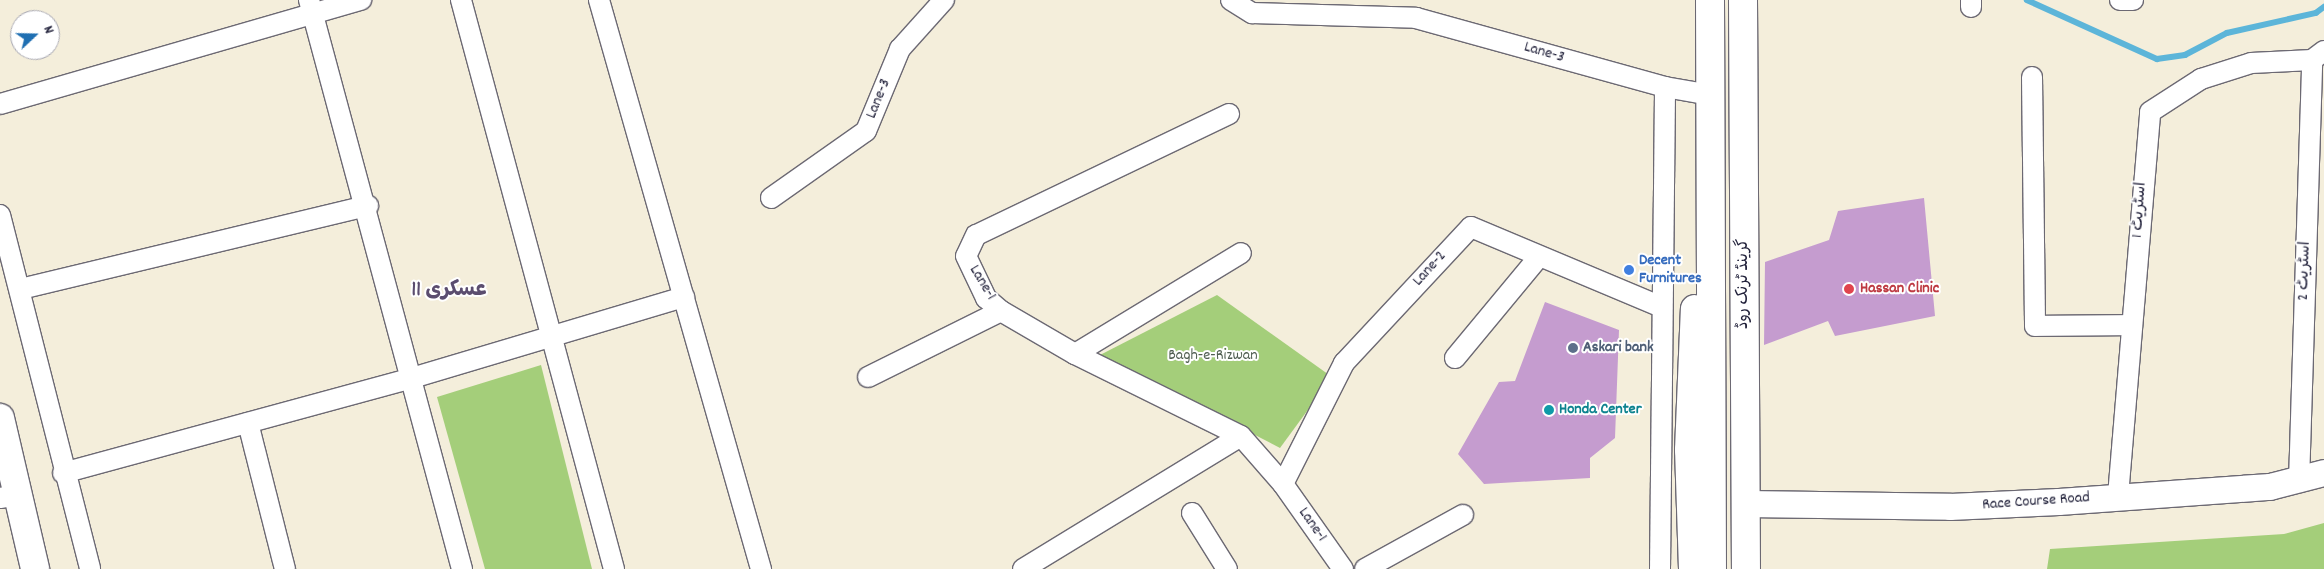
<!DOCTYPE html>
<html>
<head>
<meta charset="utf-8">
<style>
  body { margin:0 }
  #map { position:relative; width:2324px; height:569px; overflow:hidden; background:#f4eedb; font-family:Dekko,"Playpen Sans Arabic",sans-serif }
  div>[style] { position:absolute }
  .green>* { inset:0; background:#a4ce7a }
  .stream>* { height:5.5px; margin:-2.75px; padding:0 2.75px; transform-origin:2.75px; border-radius:2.75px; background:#5cb5d9 }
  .building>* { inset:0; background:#c59ccf }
  .roads { filter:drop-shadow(1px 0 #6c6973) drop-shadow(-1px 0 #6c6973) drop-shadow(0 1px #6c6973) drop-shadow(0 -1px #6c6973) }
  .minor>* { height:20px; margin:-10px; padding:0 10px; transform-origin:10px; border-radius:10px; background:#fff }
  .tertiary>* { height:26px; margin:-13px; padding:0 13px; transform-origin:13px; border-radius:13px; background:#fff }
  .secondary>* { height:28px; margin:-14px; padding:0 14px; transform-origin:14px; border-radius:14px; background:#fff }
  .trunk>* { height:28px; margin:-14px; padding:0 14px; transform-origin:14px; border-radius:14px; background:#fff }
  .dots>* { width:14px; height:14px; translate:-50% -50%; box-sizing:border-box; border:2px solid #fff; border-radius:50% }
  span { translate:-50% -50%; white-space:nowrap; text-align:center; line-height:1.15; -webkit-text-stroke:4px #fff; paint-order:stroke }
  .street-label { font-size:16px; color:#22223b }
  .shop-label { font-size:16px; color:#366cbe; font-weight:700 }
  .left { translate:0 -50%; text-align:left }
  .health-label { font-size:16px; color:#be3a42; font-weight:700 }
  .service-label { font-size:16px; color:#4e5e75; font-weight:700 }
  .park-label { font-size:16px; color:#505e51 }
  .culture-label { font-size:16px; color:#0d838f; font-weight:700 }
  .district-label { font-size:21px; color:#5b4d6f; font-weight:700 }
  .north { position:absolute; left:10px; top:10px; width:50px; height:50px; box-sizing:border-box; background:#fff; border:1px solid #a7a7b1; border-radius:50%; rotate:69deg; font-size:14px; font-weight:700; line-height:20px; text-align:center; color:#22223b }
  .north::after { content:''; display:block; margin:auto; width:18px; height:22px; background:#1f6fb2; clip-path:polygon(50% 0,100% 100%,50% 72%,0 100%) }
</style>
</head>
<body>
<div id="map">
  <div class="green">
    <div style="clip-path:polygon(1217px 295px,1332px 377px,1280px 448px,1100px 355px)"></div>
    <div style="clip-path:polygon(541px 365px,592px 569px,485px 569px,437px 397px)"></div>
    <div style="clip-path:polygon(2324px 523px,2324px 569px,2047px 569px,2050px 549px,2284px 534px)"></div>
  </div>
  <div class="stream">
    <div style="left:2027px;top:0;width:143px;rotate:24.4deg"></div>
    <div style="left:2157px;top:59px;width:28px;rotate:-8deg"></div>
    <div style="left:2185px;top:55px;width:47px;rotate:-27.6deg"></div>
    <div style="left:2227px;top:33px;width:91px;rotate:-12.7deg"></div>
    <div style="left:2316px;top:13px;width:10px;rotate:-37deg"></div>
  </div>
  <div class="building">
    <div style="clip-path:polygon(1924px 198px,1935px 316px,1835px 336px,1828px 321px,1764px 345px,1765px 262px,1829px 240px,1838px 211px)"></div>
    <div style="clip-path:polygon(1545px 302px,1619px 330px,1615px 438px,1590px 458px,1590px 478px,1484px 484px,1458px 454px,1499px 382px,1515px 381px)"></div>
  </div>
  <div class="roads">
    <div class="minor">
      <div style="left:309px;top:0;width:589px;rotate:74.95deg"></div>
      <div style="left:461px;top:0;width:589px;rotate:74.95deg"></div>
      <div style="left:599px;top:0;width:592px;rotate:74.11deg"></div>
      <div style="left:1231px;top:0;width:25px;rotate:32deg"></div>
      <div style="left:1252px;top:13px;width:164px;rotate:1.7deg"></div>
      <div style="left:1416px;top:18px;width:258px;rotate:15.5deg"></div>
      <div style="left:1665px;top:87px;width:47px;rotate:9.9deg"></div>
      <div style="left:1971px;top:0;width:7px;rotate:90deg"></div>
      <div style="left:2120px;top:0;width:13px"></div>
      <div style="left:2032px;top:77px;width:249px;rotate:89.3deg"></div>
      <div style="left:2035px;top:326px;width:96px;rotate:-0.6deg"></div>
      <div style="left:0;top:104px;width:376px;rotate:-16.1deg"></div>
      <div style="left:1229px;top:114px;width:280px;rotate:154.4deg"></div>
      <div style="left:976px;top:235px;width:23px;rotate:115deg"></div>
      <div style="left:966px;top:256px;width:47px;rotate:64.5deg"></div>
      <div style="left:986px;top:298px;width:20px;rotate:41deg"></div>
      <div style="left:1001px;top:311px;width:86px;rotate:30.2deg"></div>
      <div style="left:1075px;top:354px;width:185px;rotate:26.3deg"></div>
      <div style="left:1241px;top:436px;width:64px;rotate:48.8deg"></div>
      <div style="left:1283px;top:484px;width:104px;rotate:54.8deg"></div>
      <div style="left:771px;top:198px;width:116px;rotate:-35.2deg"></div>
      <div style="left:866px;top:131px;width:89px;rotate:-67.5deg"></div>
      <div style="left:900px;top:49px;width:66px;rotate:-48.1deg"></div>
      <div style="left:0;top:215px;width:365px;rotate:75.7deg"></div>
      <div style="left:21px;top:289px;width:357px;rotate:-13.5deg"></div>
      <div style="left:1075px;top:354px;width:194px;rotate:-31.3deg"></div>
      <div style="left:1455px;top:358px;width:130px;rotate:-50.3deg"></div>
      <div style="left:868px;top:377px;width:148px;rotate:-26.4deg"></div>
      <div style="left:248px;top:423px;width:151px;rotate:75.8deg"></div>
      <div style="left:63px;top:473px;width:362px;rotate:-15.2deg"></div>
      <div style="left:412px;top:378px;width:284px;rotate:-16.6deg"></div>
      <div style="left:2299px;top:482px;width:422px;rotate:-88.2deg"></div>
      <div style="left:1283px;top:484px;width:136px;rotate:-63.2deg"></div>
      <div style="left:1344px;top:363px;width:186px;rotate:-47deg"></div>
      <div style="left:1471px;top:227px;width:206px;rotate:22.8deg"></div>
      <div style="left:2118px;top:496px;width:385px;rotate:-85.2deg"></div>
      <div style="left:2150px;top:112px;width:61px;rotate:-32.9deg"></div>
      <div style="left:2201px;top:79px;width:52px;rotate:-17.7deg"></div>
      <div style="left:2251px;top:63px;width:61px;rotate:-2.8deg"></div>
      <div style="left:2312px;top:60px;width:15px;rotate:-37deg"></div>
      <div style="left:0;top:498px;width:18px;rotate:-9deg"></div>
      <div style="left:1192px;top:513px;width:66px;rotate:58deg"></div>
      <div style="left:1023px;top:569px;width:255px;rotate:-31.4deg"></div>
      <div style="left:1365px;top:569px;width:112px;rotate:-28.9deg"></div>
      <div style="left:1660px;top:569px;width:482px;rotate:-89.4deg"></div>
    </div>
    <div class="tertiary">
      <div style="left:1746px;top:504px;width:204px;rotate:0.8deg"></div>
      <div style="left:1950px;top:507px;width:109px;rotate:-2.6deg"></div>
      <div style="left:2059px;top:502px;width:212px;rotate:-4.1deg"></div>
      <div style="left:2270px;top:487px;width:56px;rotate:-14.5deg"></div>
    </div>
    <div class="secondary">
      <div style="left:0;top:418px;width:155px;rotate:76.9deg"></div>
    </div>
    <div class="trunk">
      <div style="left:1710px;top:0;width:569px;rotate:89.8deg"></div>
      <div style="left:1743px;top:0;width:569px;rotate:89.7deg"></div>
      <div style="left:1693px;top:569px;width:119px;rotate:-91.9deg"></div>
      <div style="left:1689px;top:450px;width:141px;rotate:-87.6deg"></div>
    </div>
  </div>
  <div class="dots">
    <div style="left:1629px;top:270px;background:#3f7fe0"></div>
    <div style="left:1849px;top:289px;background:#e0444e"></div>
    <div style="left:1573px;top:348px;background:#5c6f8a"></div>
    <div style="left:1549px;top:410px;background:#0f9aa8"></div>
  </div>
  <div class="street-label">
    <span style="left:1544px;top:53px;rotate:16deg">Lane-3</span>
    <span style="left:879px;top:99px;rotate:-68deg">Lane-3</span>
    <span style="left:2140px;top:210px;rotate:-86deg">اسٹریٹ 1</span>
    <span style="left:1430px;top:269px;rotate:-48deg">Lane-2</span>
    <span style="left:2305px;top:271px;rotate:-88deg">اسٹریٹ 2</span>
    <span style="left:982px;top:283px;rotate:59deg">Lane-1</span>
    <span style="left:1744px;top:284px;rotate:-90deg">گرینڈ ٹرنک روڈ</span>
    <span style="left:2036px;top:502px;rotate:-4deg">Race Course Road</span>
    <span style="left:1312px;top:525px;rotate:55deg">Lane-1</span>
  </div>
  <div class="shop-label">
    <span class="left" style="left:1639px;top:270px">Decent<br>Furnitures</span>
  </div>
  <div class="health-label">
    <span class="left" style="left:1860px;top:289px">Hassan Clinic</span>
  </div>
  <div class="service-label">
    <span class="left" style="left:1583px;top:348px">Askari bank</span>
  </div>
  <div class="park-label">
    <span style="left:1213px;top:356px">Bagh-e-Rizwan</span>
  </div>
  <div class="culture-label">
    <span class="left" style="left:1559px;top:410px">Honda Center</span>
  </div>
  <div class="district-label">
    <span style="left:449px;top:291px">عسکری 11</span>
  </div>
  <div class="north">N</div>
</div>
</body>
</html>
